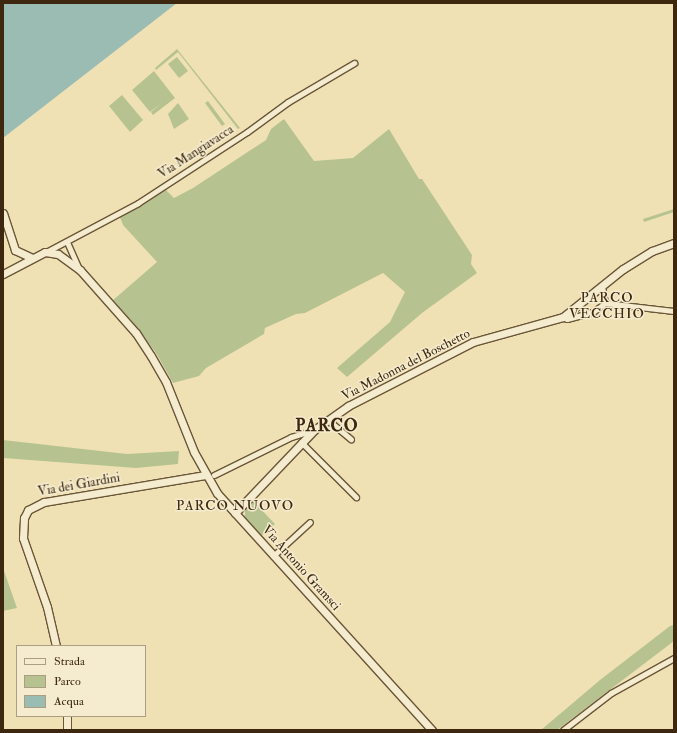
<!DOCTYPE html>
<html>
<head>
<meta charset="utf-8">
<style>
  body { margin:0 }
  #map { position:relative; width:677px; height:733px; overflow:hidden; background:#f0e1b5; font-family:"IM FELL Double Pica",serif }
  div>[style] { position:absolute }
  .green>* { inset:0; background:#b6c390 }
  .water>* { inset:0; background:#9bbcb3 }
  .roads { filter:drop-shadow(1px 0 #6a5638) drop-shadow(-1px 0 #6a5638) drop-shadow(0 1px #6a5638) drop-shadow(0 -1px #6a5638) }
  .street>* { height:5px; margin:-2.5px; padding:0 2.5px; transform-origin:2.5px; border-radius:2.5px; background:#f5eccf }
  .secondary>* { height:7px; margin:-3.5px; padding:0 3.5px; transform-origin:3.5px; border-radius:3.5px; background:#f5eccf }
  span { translate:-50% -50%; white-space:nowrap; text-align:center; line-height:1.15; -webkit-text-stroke:3px #f5eccf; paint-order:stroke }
  .street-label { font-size:13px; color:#3d280f }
  .neighbourhood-label { font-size:14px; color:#3d280f; letter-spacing:1px }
  .district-label { font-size:17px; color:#3d280f; font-weight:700; letter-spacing:1px }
  .frame { position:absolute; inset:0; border:4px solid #3d280f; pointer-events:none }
  .legend { position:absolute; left:16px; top:645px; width:130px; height:72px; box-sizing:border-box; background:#f5eccf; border:1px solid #ab9e82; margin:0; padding:5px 7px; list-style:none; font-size:12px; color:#3d280f }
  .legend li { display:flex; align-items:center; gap:8px; height:20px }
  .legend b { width:20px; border:1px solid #ab9e82 }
</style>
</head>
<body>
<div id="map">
  <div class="green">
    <div style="clip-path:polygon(177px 49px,240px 128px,238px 129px,178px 52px,156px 70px,155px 68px)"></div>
    <div style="clip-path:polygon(177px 57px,188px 71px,179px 78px,168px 64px)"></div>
    <div style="clip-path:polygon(154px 71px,175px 98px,153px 115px,151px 112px,161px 103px,150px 112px,132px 90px)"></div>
    <div style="clip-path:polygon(122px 95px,143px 120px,130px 132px,109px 106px)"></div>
    <div style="clip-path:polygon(208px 101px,225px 124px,222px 126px,205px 103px)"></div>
    <div style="clip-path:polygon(178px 103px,189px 119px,174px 129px,168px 114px)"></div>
    <div style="clip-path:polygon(284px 119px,314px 161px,353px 158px,389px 129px,419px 179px,422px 179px,472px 255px,471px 264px,477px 273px,422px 313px,347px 377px,337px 368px,390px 322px,405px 292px,383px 273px,305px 313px,296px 314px,265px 328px,264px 334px,206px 368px,199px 376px,173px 383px,156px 353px,130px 319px,112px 301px,157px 262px,123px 225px,120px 217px,165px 189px,174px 198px,193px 188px,266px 140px,271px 129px)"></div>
    <div style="clip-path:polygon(674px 209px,674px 212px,644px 222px,643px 219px)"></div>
    <div style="clip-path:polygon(3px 440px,127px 454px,179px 451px,178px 464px,136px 468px,3px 458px)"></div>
    <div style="clip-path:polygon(252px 500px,275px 524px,261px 536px,245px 520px,245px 511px)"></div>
    <div style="clip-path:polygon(3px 568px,17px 608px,3px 611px)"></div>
    <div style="clip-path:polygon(674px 625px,674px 641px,557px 730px,541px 730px,600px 680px,670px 626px)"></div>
  </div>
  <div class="water">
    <div style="clip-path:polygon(3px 3px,177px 3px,3px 138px)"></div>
  </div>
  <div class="roads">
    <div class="street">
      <div style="left:67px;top:242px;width:30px;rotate:66deg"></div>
      <div style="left:46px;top:252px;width:104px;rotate:-28deg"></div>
      <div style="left:138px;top:203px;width:130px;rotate:-33.1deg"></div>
      <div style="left:247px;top:132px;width:51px;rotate:-36.2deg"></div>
      <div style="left:288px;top:102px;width:77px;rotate:-30.6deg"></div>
      <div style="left:602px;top:286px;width:17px;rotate:80deg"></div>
      <div style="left:563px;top:317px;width:4px;rotate:27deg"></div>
      <div style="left:567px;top:319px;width:27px;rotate:-15deg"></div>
      <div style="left:593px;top:312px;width:15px;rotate:-37deg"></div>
      <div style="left:605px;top:303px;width:69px;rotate:6.6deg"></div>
      <div style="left:328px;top:420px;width:30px;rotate:40deg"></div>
      <div style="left:301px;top:442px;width:78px;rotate:45deg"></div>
      <div style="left:214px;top:475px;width:86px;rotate:-26.3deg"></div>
      <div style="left:291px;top:437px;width:24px;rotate:-17deg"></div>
      <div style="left:273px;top:556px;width:50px;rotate:-42.6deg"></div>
      <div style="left:563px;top:730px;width:61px;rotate:-37.6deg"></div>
      <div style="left:611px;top:693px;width:72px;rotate:-29.1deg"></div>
    </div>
    <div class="secondary">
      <div style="left:3px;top:213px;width:39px;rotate:72deg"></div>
      <div style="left:15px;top:250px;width:19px;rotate:25deg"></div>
      <div style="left:3px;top:274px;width:47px;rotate:-27.6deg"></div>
      <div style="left:45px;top:252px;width:13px;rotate:9deg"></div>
      <div style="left:58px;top:254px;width:27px;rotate:36deg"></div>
      <div style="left:80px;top:270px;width:84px;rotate:48.4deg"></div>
      <div style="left:136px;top:333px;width:27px;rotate:57deg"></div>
      <div style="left:151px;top:356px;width:30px;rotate:60deg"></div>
      <div style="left:166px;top:382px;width:75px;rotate:68.2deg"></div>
      <div style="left:194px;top:452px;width:47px;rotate:60.7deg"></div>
      <div style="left:217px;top:493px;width:320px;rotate:47.8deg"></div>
      <div style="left:235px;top:513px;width:115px;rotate:-46.4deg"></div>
      <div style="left:314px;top:430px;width:42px;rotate:-35.2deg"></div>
      <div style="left:348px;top:406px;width:140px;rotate:-27.1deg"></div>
      <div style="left:473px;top:342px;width:93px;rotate:-15.5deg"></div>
      <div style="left:563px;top:317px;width:77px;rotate:-38.7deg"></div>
      <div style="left:623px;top:269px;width:34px;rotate:-32deg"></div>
      <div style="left:652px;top:251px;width:23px;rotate:-20deg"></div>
      <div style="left:56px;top:646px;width:40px;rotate:-103deg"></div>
      <div style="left:47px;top:607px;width:73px;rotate:-109.2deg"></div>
      <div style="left:23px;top:538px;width:20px;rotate:-87deg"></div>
      <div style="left:24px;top:518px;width:9px;rotate:-63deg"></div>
      <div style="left:28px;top:510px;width:18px;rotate:-27deg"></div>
      <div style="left:44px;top:502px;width:163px;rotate:-9.5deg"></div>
      <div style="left:67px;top:730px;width:14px;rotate:-90deg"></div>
    </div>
  </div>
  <div class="street-label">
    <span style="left:196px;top:152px;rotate:-33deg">Via Mangiavacca</span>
    <span style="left:406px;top:365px;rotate:-27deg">Via Madonna del Boschetto</span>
    <span style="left:79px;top:485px;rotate:-10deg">Via dei Giardini</span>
    <span style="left:301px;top:568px;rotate:48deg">Via Antonio Gramsci</span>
  </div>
  <div class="neighbourhood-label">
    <span style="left:607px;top:306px">PARCO<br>VECCHIO</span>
    <span style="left:235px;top:506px">PARCO NUOVO</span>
  </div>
  <div class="district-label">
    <span style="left:327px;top:426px">PARCO</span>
  </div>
  <div class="frame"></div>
  <ul class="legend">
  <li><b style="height:5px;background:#f5eccf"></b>Strada</li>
  <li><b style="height:11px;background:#b6c390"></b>Parco</li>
  <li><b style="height:11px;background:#9bbcb3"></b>Acqua</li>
  </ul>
</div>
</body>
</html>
